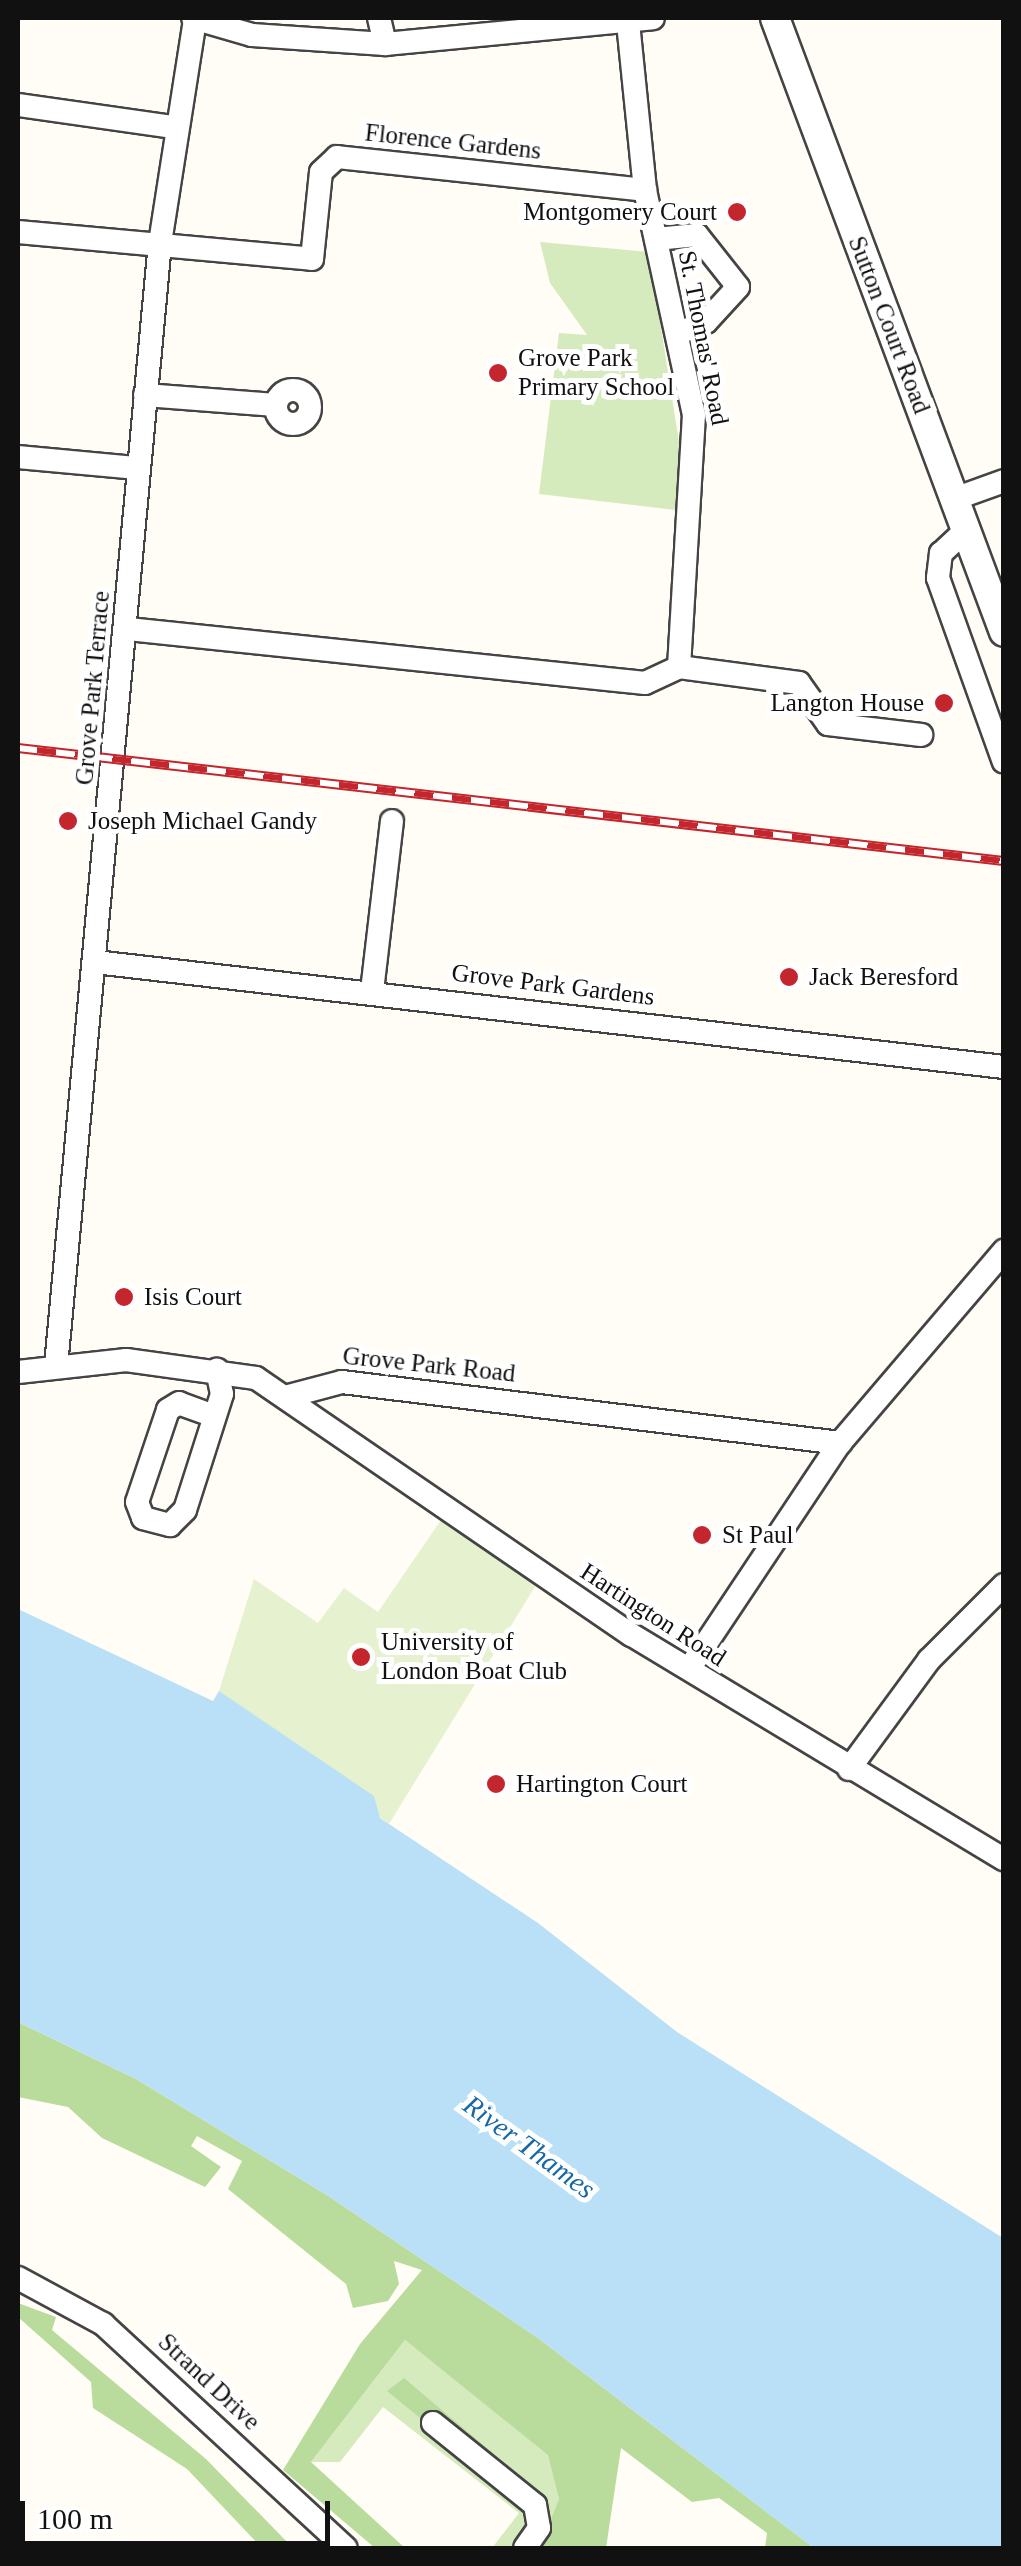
<!DOCTYPE html>
<html>
<head>
<meta charset="utf-8">
<style>
  body { margin:0 }
  #map { position:relative; width:1021px; height:2566px; overflow:hidden; background:#fffdf5; font-family:Georgia,serif }
  div>[style] { position:absolute }
  .green>* { inset:0; background:#d5ebbd }
  .forest>* { inset:0; background:#b9dc9c }
  .pitch>* { inset:0; background:#e6f2cf }
  .water>* { inset:0; background:#b9e0f7 }
  .roads { filter:drop-shadow(2px 0 #444) drop-shadow(-2px 0 #444) drop-shadow(0 2px #444) drop-shadow(0 -2px #444) }
  .minor>* { height:22px; margin:-11px; padding:0 11px; transform-origin:11px; border-radius:11px; background:#fff }
  .minor>.ring { margin:-11px; padding:0; box-sizing:content-box; background:none; border:22px solid #fff; border-radius:50% }
  .tertiary>* { height:28px; margin:-14px; padding:0 14px; transform-origin:14px; border-radius:14px; background:#fff }
  .rail>* { height:10px; margin-top:-5px; transform-origin:0; background:repeating-linear-gradient(90deg,#fff 0 19px,#c4262e 0 38px); box-sizing:border-box; border-block:2px solid #c4262e }
  .dots>* { width:28px; height:28px; translate:-50% -50%; box-sizing:border-box; border:5px solid #fff; border-radius:50% }
  span { translate:-50% -50%; white-space:nowrap; text-align:center; line-height:1.15; -webkit-text-stroke:10px #fff; paint-order:stroke }
  .street-label { font-size:25px; color:#111 }
  .poi-label { font-size:25px; color:#111 }
  .right { translate:-100% -50%; text-align:right }
  .left { translate:0 -50%; text-align:left }
  .water-label { font-size:28px; color:#1768a6; font-style:italic }
  .frame { position:absolute; inset:0; border:20px solid #111; pointer-events:none }
  .scale { position:absolute; left:20px; top:2501px; width:310px; height:45px; box-sizing:border-box; border:5px solid #111; border-top:0; padding-left:12px; font-size:30px; line-height:35px; white-space:nowrap; color:#111; -webkit-text-stroke:8px #fff; paint-order:stroke }
</style>
</head>
<body>
<div id="map">
  <div class="green">
    <div style="clip-path:polygon(540px 242px,649px 252px,688px 499px,676px 510px,539px 494px,559px 333px,587px 335px,550px 283px)"></div>
    <div style="clip-path:polygon(405px 2340px,549px 2455px,559px 2499px,539px 2548px,492px 2548px,519px 2513px,383px 2407px,340px 2462px,311px 2462px)"></div>
  </div>
  <div class="forest">
    <div style="clip-path:polygon(18px 2022px,136px 2079px,327px 2195px,538px 2338px,814px 2548px,765px 2548px,767px 2533px,719px 2498px,692px 2502px,621px 2448px,606px 2548px,539px 2548px,559px 2499px,548px 2455px,405px 2340px,311px 2462px,405px 2548px,375px 2548px,283px 2470px,360px 2344px,422px 2270px,394px 2261px,399px 2284px,388px 2301px,353px 2308px,346px 2284px,228px 2189px,242px 2161px,197px 2136px,191px 2146px,221px 2167px,205px 2187px,102px 2138px,68px 2107px,18px 2097px)"></div>
    <div style="clip-path:polygon(18px 2303px,56px 2317px,52px 2330px,206px 2459px,293px 2548px,262px 2548px,187px 2469px,93px 2408px,91px 2382px,18px 2317px)"></div>
    <div style="clip-path:polygon(404px 2378px,528px 2483px,529px 2492px,518px 2498px,387px 2391px)"></div>
  </div>
  <div class="pitch">
    <div style="clip-path:polygon(441px 1520px,536px 1585px,389px 1824px,219px 1691px,254px 1579px,318px 1623px,344px 1588px,378px 1612px)"></div>
  </div>
  <div class="water">
    <div style="clip-path:polygon(18px 1609px,213px 1701px,219px 1691px,374px 1796px,380px 1818px,538px 1923px,677px 2032px,1003px 2238px,1003px 2548px,814px 2548px,538px 2338px,327px 2195px,136px 2079px,18px 2022px)"></div>
  </div>
  <div class="roads">
    <div class="minor">
      <div style="left:193px;top:18px;width:61px;rotate:16.1deg"></div>
      <div style="left:252px;top:35px;width:133px;rotate:3.9deg"></div>
      <div style="left:385px;top:44px;width:269px;rotate:-5.5deg"></div>
      <div style="left:379px;top:18px;width:27px;rotate:77deg"></div>
      <div style="left:18px;top:105px;width:157px;rotate:8.1deg"></div>
      <div style="left:18px;top:232px;width:295px;rotate:5.2deg"></div>
      <div style="left:312px;top:259px;width:87px;rotate:-84.1deg"></div>
      <div style="left:321px;top:172px;width:22px;rotate:-43deg"></div>
      <div style="left:337px;top:157px;width:310px;rotate:6.1deg"></div>
      <div style="left:656px;top:239px;width:41px;rotate:-5.6deg"></div>
      <div style="left:697px;top:235px;width:66px;rotate:51.7deg"></div>
      <div style="left:738px;top:287px;width:47px;rotate:132.4deg"></div>
      <div style="left:706px;top:322px;width:31px;rotate:158deg"></div>
      <div class="ring" style="left:276px;top:390px;width:12px;height:12px"></div>
      <div style="left:145px;top:395px;width:131px;rotate:4.4deg"></div>
      <div style="left:18px;top:457px;width:120px;rotate:5.3deg"></div>
      <div style="left:954px;top:499px;width:53px;rotate:-19.8deg"></div>
      <div style="left:965px;top:531px;width:33px;rotate:137deg"></div>
      <div style="left:941px;top:553px;width:25px;rotate:97deg"></div>
      <div style="left:938px;top:578px;width:195px;rotate:70.3deg"></div>
      <div style="left:128px;top:629px;width:520px;rotate:5.96deg"></div>
      <div style="left:645px;top:683px;width:38px;rotate:-25deg"></div>
      <div style="left:679px;top:667px;width:252px;rotate:-86.6deg"></div>
      <div style="left:694px;top:415px;width:230px;rotate:-102.3deg"></div>
      <div style="left:645px;top:190px;width:169px;rotate:-95.8deg"></div>
      <div style="left:679px;top:667px;width:121px;rotate:7.6deg"></div>
      <div style="left:799px;top:683px;width:50px;rotate:54.7deg"></div>
      <div style="left:828px;top:724px;width:94px;rotate:6.7deg"></div>
      <div style="left:95px;top:962px;width:915px;rotate:6.59deg"></div>
      <div style="left:372px;top:991px;width:171px;rotate:-83.3deg"></div>
      <div style="left:56px;top:1366px;width:1128px;rotate:-84.71deg"></div>
      <div style="left:160px;top:243px;width:227px;rotate:-81.1deg"></div>
      <div style="left:18px;top:1372px;width:109px;rotate:-6.3deg"></div>
      <div style="left:126px;top:1360px;width:131px;rotate:7.9deg"></div>
      <div style="left:256px;top:1378px;width:455px;rotate:34.4deg"></div>
      <div style="left:632px;top:1635px;width:434px;rotate:31.1deg"></div>
      <div style="left:289px;top:1396px;width:55px;rotate:-14.8deg"></div>
      <div style="left:342px;top:1382px;width:502px;rotate:6.98deg"></div>
      <div style="left:214px;top:1416px;width:37px;rotate:-160deg"></div>
      <div style="left:179px;top:1403px;width:13px;rotate:148deg"></div>
      <div style="left:168px;top:1410px;width:97px;rotate:108.6deg"></div>
      <div style="left:137px;top:1502px;width:17px;rotate:69deg"></div>
      <div style="left:143px;top:1518px;width:28px;rotate:15deg"></div>
      <div style="left:170px;top:1525px;width:21px;rotate:-45deg"></div>
      <div style="left:185px;top:1510px;width:122px;rotate:-72.3deg"></div>
      <div style="left:222px;top:1394px;width:25px;rotate:-102deg"></div>
      <div style="left:691px;top:1666px;width:268px;rotate:-56.3deg"></div>
      <div style="left:840px;top:1443px;width:253px;rotate:-49.5deg"></div>
      <div style="left:849px;top:1769px;width:135px;rotate:-53.7deg"></div>
      <div style="left:929px;top:1660px;width:106px;rotate:-45deg"></div>
      <div style="left:18px;top:2278px;width:97px;rotate:28.4deg"></div>
      <div style="left:103px;top:2324px;width:330px;rotate:42.7deg"></div>
      <div style="left:433px;top:2423px;width:131px;rotate:38.8deg"></div>
      <div style="left:535px;top:2505px;width:23px;rotate:80deg"></div>
      <div style="left:539px;top:2528px;width:24px;rotate:125deg"></div>
    </div>
    <div class="tertiary">
      <div style="left:775px;top:18px;width:655px;rotate:69.55deg"></div>
    </div>
  </div>
  <div class="rail">
    <div style="left:18px;top:748px;width:992px;rotate:6.54deg"></div>
  </div>
  <div class="dots">
    <div style="left:737px;top:212px;background:#c4262e"></div>
    <div style="left:498px;top:373px;background:#c4262e"></div>
    <div style="left:944px;top:703px;background:#c4262e"></div>
    <div style="left:68px;top:821px;background:#c4262e"></div>
    <div style="left:789px;top:977px;background:#c4262e"></div>
    <div style="left:124px;top:1297px;background:#c4262e"></div>
    <div style="left:702px;top:1535px;background:#c4262e"></div>
    <div style="left:361px;top:1657px;background:#c4262e"></div>
    <div style="left:496px;top:1784px;background:#c4262e"></div>
  </div>
  <div class="street-label">
    <span style="left:453px;top:142px;rotate:6deg">Florence Gardens</span>
    <span style="left:889px;top:325px;rotate:69deg">Sutton Court Road</span>
    <span style="left:703px;top:338px;rotate:79deg">St. Thomas' Road</span>
    <span style="left:93px;top:688px;rotate:-85deg">Grove Park Terrace</span>
    <span style="left:553px;top:985px;rotate:7deg">Grove Park Gardens</span>
    <span style="left:429px;top:1365px;rotate:6deg">Grove Park Road</span>
    <span style="left:653px;top:1615px;rotate:33deg">Hartington Road</span>
    <span style="left:209px;top:2382px;rotate:43deg">Strand Drive</span>
  </div>
  <div class="poi-label">
    <span class="right" style="left:717px;top:212px">Montgomery Court</span>
    <span class="left" style="left:518px;top:373px">Grove Park<br>Primary School</span>
    <span class="right" style="left:924px;top:703px">Langton House</span>
    <span class="left" style="left:88px;top:821px">Joseph Michael Gandy</span>
    <span class="left" style="left:809px;top:977px">Jack Beresford</span>
    <span class="left" style="left:144px;top:1297px">Isis Court</span>
    <span class="left" style="left:722px;top:1535px">St Paul</span>
    <span class="left" style="left:381px;top:1657px">University of<br>London Boat Club</span>
    <span class="left" style="left:516px;top:1784px">Hartington Court</span>
  </div>
  <div class="water-label">
    <span style="left:529px;top:2147px;rotate:36deg">River Thames</span>
  </div>
  <div class="frame"></div>
  <div class="scale">100 m</div>
</div>
</body>
</html>
